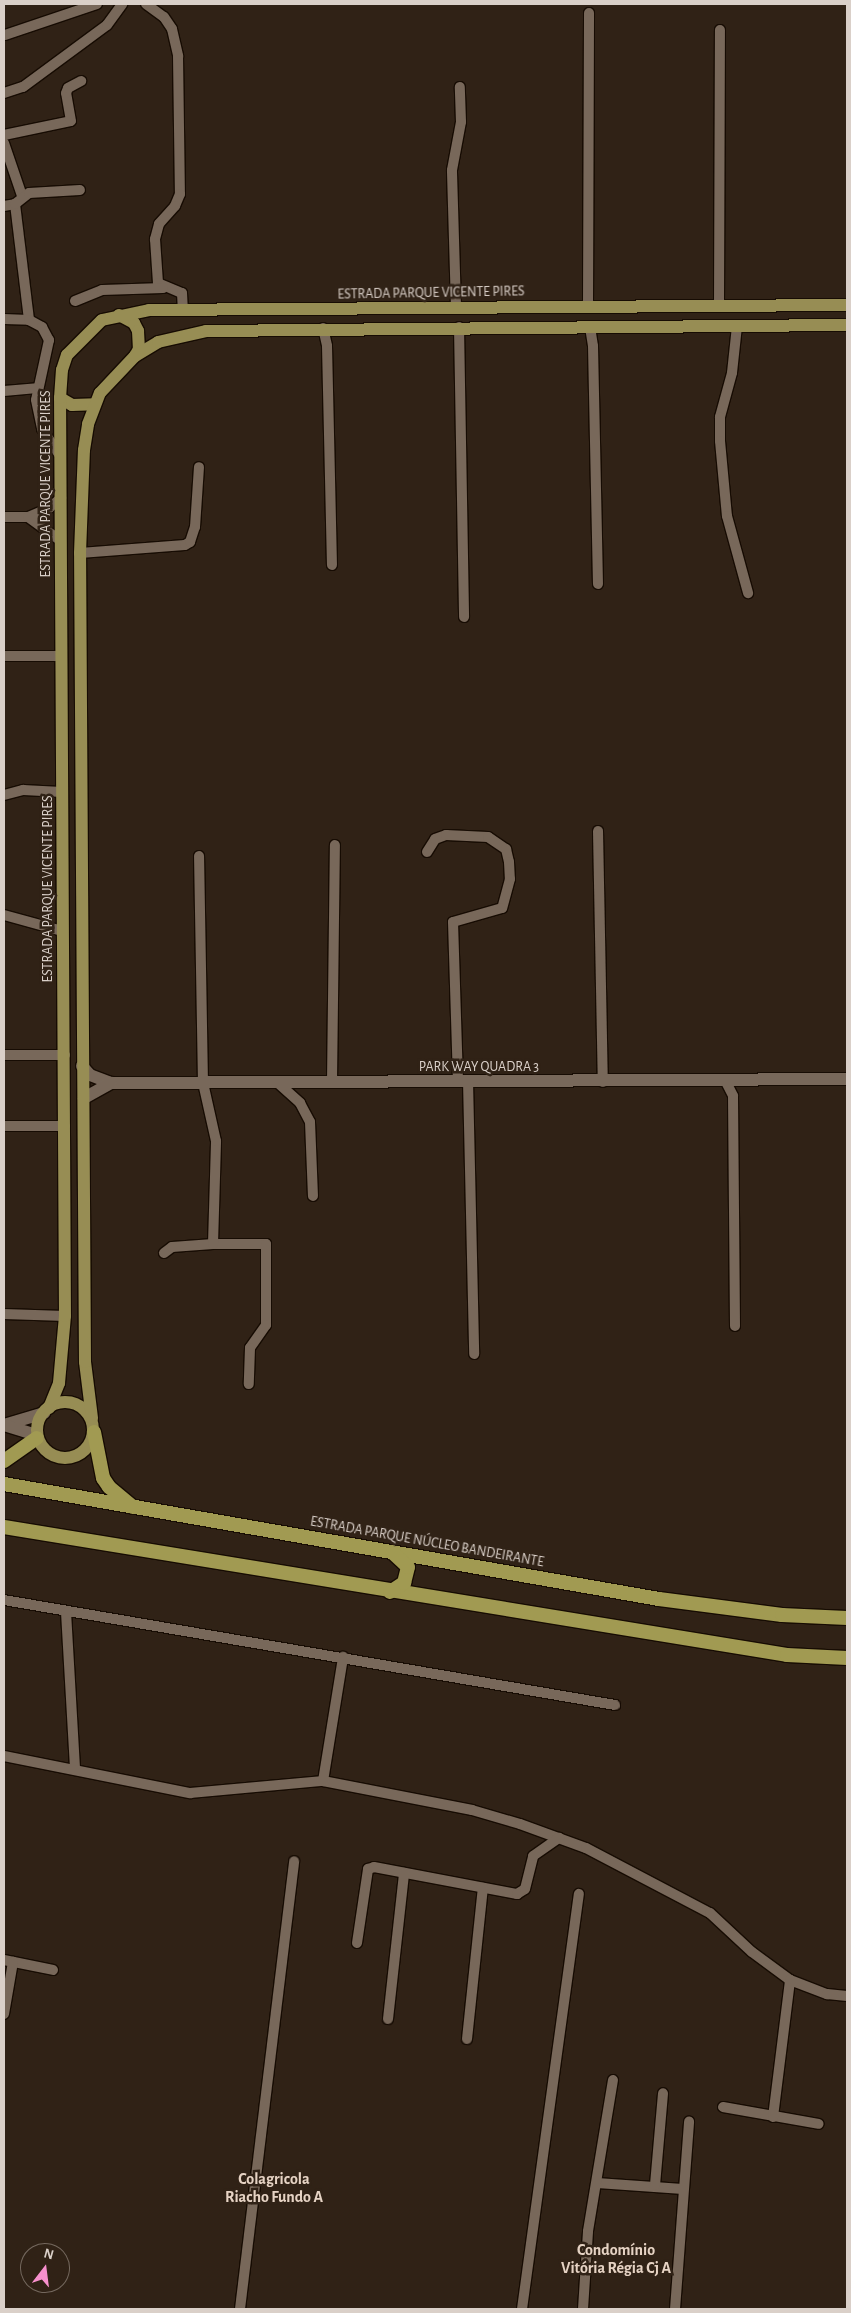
<!DOCTYPE html>
<html>
<head>
<meta charset="utf-8">
<style>
  body { margin:0 }
  #map { position:relative; width:851px; height:2313px; overflow:hidden; background:#302216; font-family:"Alegreya Sans",sans-serif }
  div>[style] { position:absolute }
  .roads { filter:drop-shadow(1px 0 #170c03) drop-shadow(-1px 0 #170c03) drop-shadow(0 1px #170c03) drop-shadow(0 -1px #170c03) }
  .minor>* { height:10px; margin:-5px; padding:0 5px; transform-origin:5px; border-radius:5px; background:#78685a }
  .tertiary>* { height:12px; margin:-6px; padding:0 6px; transform-origin:6px; border-radius:6px; background:#78685a }
  .primary>* { height:12px; margin:-6px; padding:0 6px; transform-origin:6px; border-radius:6px; background:#978d54 }
  .primary>.ring { margin:-6px; padding:0; box-sizing:content-box; background:none; border:12px solid #978d54; border-radius:50% }
  .trunk>* { height:14px; margin:-7px; padding:0 7px; transform-origin:7px; border-radius:7px; background:#a19a52 }
  span { translate:-50% -50%; white-space:nowrap; text-align:center; line-height:1.15; -webkit-text-stroke:5px #302216; paint-order:stroke }
  .street-label { font-size:14px; color:#dad0c9 }
  .quarter-label { font-size:16px; color:#e6d3c4; font-weight:700 }
  .frame { position:absolute; inset:0; border:5px solid #dad0c9; pointer-events:none }
  .north { position:absolute; left:20px; top:2243px; width:50px; height:50px; box-sizing:border-box; background:#302216; border:1px solid #74685e; border-radius:50%; rotate:15deg; font-size:14px; font-weight:700; line-height:20px; text-align:center; color:#dad0c9 }
  .north::after { content:''; display:block; margin:auto; width:18px; height:22px; background:#f790cd; clip-path:polygon(50% 0,100% 100%,50% 72%,0 100%) }
</style>
</head>
<body>
<div id="map">
  <div class="roads">
    <div class="minor">
      <div style="left:146px;top:4px;width:22px;rotate:36deg"></div>
      <div style="left:164px;top:17px;width:14px;rotate:56deg"></div>
      <div style="left:172px;top:29px;width:28px;rotate:77deg"></div>
      <div style="left:178px;top:56px;width:138px;rotate:89.2deg"></div>
      <div style="left:180px;top:194px;width:13px;rotate:113deg"></div>
      <div style="left:175px;top:206px;width:24px;rotate:132deg"></div>
      <div style="left:159px;top:224px;width:16px;rotate:105deg"></div>
      <div style="left:155px;top:239px;width:44px;rotate:86.1deg"></div>
      <div style="left:158px;top:283px;width:26px;rotate:23deg"></div>
      <div style="left:182px;top:293px;width:18px;rotate:87deg"></div>
      <div style="left:5px;top:35px;width:97px;rotate:-18.6deg"></div>
      <div style="left:4px;top:93px;width:20px;rotate:-18deg"></div>
      <div style="left:23px;top:87px;width:104px;rotate:-36.4deg"></div>
      <div style="left:107px;top:25px;width:26px;rotate:-54deg"></div>
      <div style="left:4px;top:135px;width:68px;rotate:-11.8deg"></div>
      <div style="left:71px;top:121px;width:28px;rotate:-100deg"></div>
      <div style="left:66px;top:93px;width:5px;rotate:-68deg"></div>
      <div style="left:68px;top:88px;width:15px;rotate:-28deg"></div>
      <div style="left:4px;top:143px;width:56px;rotate:71.2deg"></div>
      <div style="left:15px;top:204px;width:117px;rotate:83.1deg"></div>
      <div style="left:4px;top:206px;width:11px;rotate:-10deg"></div>
      <div style="left:15px;top:204px;width:18px;rotate:-38deg"></div>
      <div style="left:29px;top:193px;width:51px;rotate:-3.4deg"></div>
      <div style="left:75px;top:301px;width:29px;rotate:-22deg"></div>
      <div style="left:102px;top:290px;width:61px;rotate:-1.9deg"></div>
      <div style="left:719px;top:304px;width:274px;rotate:-89.8deg"></div>
      <div style="left:588px;top:306px;width:293px;rotate:-89.8deg"></div>
      <div style="left:456px;top:307px;width:137px;rotate:-91.7deg"></div>
      <div style="left:452px;top:170px;width:49px;rotate:-79.4deg"></div>
      <div style="left:461px;top:122px;width:35px;rotate:-92deg"></div>
      <div style="left:4px;top:319px;width:25px;rotate:2deg"></div>
      <div style="left:29px;top:320px;width:15px;rotate:28deg"></div>
      <div style="left:42px;top:327px;width:15px;rotate:62deg"></div>
      <div style="left:49px;top:340px;width:61px;rotate:102.2deg"></div>
      <div style="left:36px;top:400px;width:30px;rotate:78deg"></div>
      <div style="left:42px;top:429px;width:32px;rotate:56deg"></div>
      <div style="left:737px;top:326px;width:47px;rotate:96.1deg"></div>
      <div style="left:732px;top:373px;width:46px;rotate:105.3deg"></div>
      <div style="left:720px;top:417px;width:24px;rotate:90deg"></div>
      <div style="left:720px;top:441px;width:75px;rotate:84.7deg"></div>
      <div style="left:727px;top:516px;width:80px;rotate:74.7deg"></div>
      <div style="left:459px;top:327px;width:290px;rotate:89deg"></div>
      <div style="left:590px;top:327px;width:19px;rotate:81deg"></div>
      <div style="left:593px;top:346px;width:238px;rotate:88.8deg"></div>
      <div style="left:323px;top:328px;width:18px;rotate:77deg"></div>
      <div style="left:327px;top:346px;width:219px;rotate:88.7deg"></div>
      <div style="left:4px;top:391px;width:33px;rotate:-5deg"></div>
      <div style="left:4px;top:517px;width:24px"></div>
      <div style="left:28px;top:517px;width:23px;rotate:-23deg"></div>
      <div style="left:49px;top:508px;width:16px;rotate:-40deg"></div>
      <div style="left:28px;top:517px;width:39px;rotate:36deg"></div>
      <div style="left:80px;top:553px;width:105px;rotate:-4.4deg"></div>
      <div style="left:185px;top:545px;width:6px;rotate:-31deg"></div>
      <div style="left:190px;top:542px;width:16px;rotate:-72deg"></div>
      <div style="left:195px;top:527px;width:60px;rotate:-86.2deg"></div>
      <div style="left:4px;top:656px;width:57px"></div>
      <div style="left:4px;top:795px;width:20px;rotate:-15deg"></div>
      <div style="left:23px;top:790px;width:39px;rotate:3deg"></div>
      <div style="left:598px;top:831px;width:251px;rotate:88.9deg"></div>
      <div style="left:427px;top:852px;width:15px;rotate:-58deg"></div>
      <div style="left:435px;top:839px;width:12px;rotate:-20deg"></div>
      <div style="left:446px;top:835px;width:42px;rotate:2.7deg"></div>
      <div style="left:488px;top:837px;width:22px;rotate:34deg"></div>
      <div style="left:506px;top:849px;width:13px;rotate:77deg"></div>
      <div style="left:509px;top:862px;width:17px;rotate:87deg"></div>
      <div style="left:510px;top:879px;width:30px;rotate:105deg"></div>
      <div style="left:502px;top:908px;width:51px;rotate:164.1deg"></div>
      <div style="left:453px;top:922px;width:159px;rotate:88.2deg"></div>
      <div style="left:4px;top:915px;width:60px;rotate:15.4deg"></div>
      <div style="left:4px;top:1055px;width:61px"></div>
      <div style="left:725px;top:1080px;width:18px;rotate:63deg"></div>
      <div style="left:733px;top:1096px;width:230px;rotate:89.5deg"></div>
      <div style="left:468px;top:1081px;width:273px;rotate:88.7deg"></div>
      <div style="left:332px;top:1082px;width:237px;rotate:-89.3deg"></div>
      <div style="left:278px;top:1083px;width:30px;rotate:42deg"></div>
      <div style="left:300px;top:1103px;width:21px;rotate:62deg"></div>
      <div style="left:310px;top:1122px;width:74px;rotate:87.7deg"></div>
      <div style="left:4px;top:1126px;width:61px"></div>
      <div style="left:213px;top:1244px;width:53px"></div>
      <div style="left:266px;top:1244px;width:81px;rotate:90deg"></div>
      <div style="left:266px;top:1325px;width:28px;rotate:125deg"></div>
      <div style="left:250px;top:1348px;width:36px;rotate:92deg"></div>
      <div style="left:164px;top:1253px;width:10px;rotate:-37deg"></div>
      <div style="left:172px;top:1247px;width:41px;rotate:-4.2deg"></div>
      <div style="left:213px;top:1244px;width:103px;rotate:-88.3deg"></div>
      <div style="left:216px;top:1141px;width:59px;rotate:-102.6deg"></div>
      <div style="left:203px;top:1083px;width:227px;rotate:-91deg"></div>
      <div style="left:4px;top:1314px;width:61px;rotate:1.9deg"></div>
      <div style="left:4px;top:1600px;width:620px;rotate:9.75deg"></div>
      <div style="left:66px;top:1612px;width:158px;rotate:86.7deg"></div>
      <div style="left:4px;top:1756px;width:190px;rotate:11.3deg"></div>
      <div style="left:190px;top:1793px;width:134px;rotate:-5.2deg"></div>
      <div style="left:323px;top:1781px;width:152px;rotate:11deg"></div>
      <div style="left:472px;top:1810px;width:50px;rotate:16.3deg"></div>
      <div style="left:520px;top:1824px;width:70px;rotate:20deg"></div>
      <div style="left:586px;top:1848px;width:140px;rotate:27.7deg"></div>
      <div style="left:710px;top:1913px;width:57px;rotate:42.9deg"></div>
      <div style="left:752px;top:1952px;width:47px;rotate:36.4deg"></div>
      <div style="left:790px;top:1980px;width:40px;rotate:21deg"></div>
      <div style="left:827px;top:1994px;width:20px;rotate:6deg"></div>
      <div style="left:323px;top:1781px;width:126px;rotate:-80.8deg"></div>
      <div style="left:357px;top:1943px;width:75px;rotate:-81.5deg"></div>
      <div style="left:368px;top:1869px;width:6px;rotate:-18deg"></div>
      <div style="left:374px;top:1867px;width:146px;rotate:10.7deg"></div>
      <div style="left:517px;top:1894px;width:9px;rotate:-32deg"></div>
      <div style="left:525px;top:1889px;width:34px;rotate:-76deg"></div>
      <div style="left:533px;top:1856px;width:32px;rotate:-35deg"></div>
      <div style="left:4px;top:1960px;width:50px;rotate:11.5deg"></div>
      <div style="left:4px;top:2014px;width:53px;rotate:-80.2deg"></div>
      <div style="left:388px;top:2019px;width:147px;rotate:-83.7deg"></div>
      <div style="left:467px;top:2039px;width:152px;rotate:-84deg"></div>
      <div style="left:723px;top:2107px;width:97px;rotate:10deg"></div>
      <div style="left:773px;top:2117px;width:138px;rotate:-82.9deg"></div>
      <div style="left:597px;top:2183px;width:86px;rotate:4deg"></div>
      <div style="left:655px;top:2185px;width:92px;rotate:-85deg"></div>
      <div style="left:240px;top:2309px;width:451px;rotate:-83.1deg"></div>
      <div style="left:522px;top:2309px;width:419px;rotate:-82.2deg"></div>
      <div style="left:583px;top:2309px;width:78px;rotate:-86.3deg"></div>
      <div style="left:588px;top:2231px;width:153px;rotate:-80.6deg"></div>
      <div style="left:675px;top:2309px;width:188px;rotate:-85.7deg"></div>
    </div>
    <div class="tertiary">
      <div style="left:82px;top:1066px;width:12px;rotate:48deg"></div>
      <div style="left:90px;top:1075px;width:22px;rotate:21deg"></div>
      <div style="left:111px;top:1083px;width:736px;rotate:-0.31deg"></div>
      <div style="left:84px;top:1098px;width:31px;rotate:-29deg"></div>
      <div style="left:4px;top:1425px;width:42px;rotate:-16.7deg"></div>
      <div style="left:4px;top:1425px;width:34px;rotate:17deg"></div>
    </div>
    <div class="primary">
      <div style="left:119px;top:315px;width:17px;rotate:28deg"></div>
      <div style="left:134px;top:323px;width:9px;rotate:63deg"></div>
      <div style="left:138px;top:331px;width:18px;rotate:87deg"></div>
      <div style="left:139px;top:349px;width:8px;rotate:120deg"></div>
      <div style="left:60px;top:398px;width:14px;rotate:30deg"></div>
      <div style="left:72px;top:405px;width:23px;rotate:-2deg"></div>
      <div class="ring" style="left:37px;top:1402px;width:44px;height:44px"></div>
      <div style="left:49px;top:1408px;width:27px;rotate:-68deg"></div>
      <div style="left:59px;top:1383px;width:67px;rotate:-84.9deg"></div>
      <div style="left:65px;top:1316px;width:918px;rotate:-90.31deg"></div>
      <div style="left:60px;top:398px;width:28px;rotate:-86deg"></div>
      <div style="left:62px;top:370px;width:16px;rotate:-72deg"></div>
      <div style="left:67px;top:355px;width:49px;rotate:-45deg"></div>
      <div style="left:102px;top:320px;width:48px;rotate:-12deg"></div>
      <div style="left:149px;top:310px;width:698px;rotate:-0.41deg"></div>
      <div style="left:92px;top:1418px;width:56px;rotate:-97.1deg"></div>
      <div style="left:85px;top:1362px;width:809px;rotate:-90.35deg"></div>
      <div style="left:80px;top:553px;width:103px;rotate:-87.8deg"></div>
      <div style="left:84px;top:450px;width:26px;rotate:-81deg"></div>
      <div style="left:88px;top:424px;width:33px;rotate:-69deg"></div>
      <div style="left:100px;top:393px;width:51px;rotate:-46.6deg"></div>
      <div style="left:135px;top:356px;width:27px;rotate:-31deg"></div>
      <div style="left:158px;top:342px;width:49px;rotate:-12.9deg"></div>
      <div style="left:206px;top:331px;width:641px;rotate:-0.54deg"></div>
    </div>
    <div class="trunk">
      <div style="left:94px;top:1432px;width:47px;rotate:78.9deg"></div>
      <div style="left:103px;top:1478px;width:11px;rotate:56deg"></div>
      <div style="left:109px;top:1487px;width:31px;rotate:40deg"></div>
      <div style="left:4px;top:1461px;width:40px;rotate:-34.9deg"></div>
      <div style="left:4px;top:1484px;width:665px;rotate:9.96deg"></div>
      <div style="left:659px;top:1599px;width:124px;rotate:7.4deg"></div>
      <div style="left:782px;top:1615px;width:65px;rotate:2.6deg"></div>
      <div style="left:4px;top:1527px;width:793px;rotate:9.28deg"></div>
      <div style="left:787px;top:1655px;width:60px;rotate:2.9deg"></div>
      <div style="left:390px;top:1592px;width:17px;rotate:-33deg"></div>
      <div style="left:404px;top:1583px;width:16px;rotate:-76deg"></div>
      <div style="left:408px;top:1567px;width:21px;rotate:-137deg"></div>
    </div>
  </div>
  <div class="street-label">
    <span style="left:431px;top:293px;rotate:-1deg">ESTRADA PARQUE VICENTE PIRES</span>
    <span style="left:46px;top:484px;rotate:-90deg">ESTRADA PARQUE VICENTE PIRES</span>
    <span style="left:48px;top:889px;rotate:-90deg">ESTRADA PARQUE VICENTE PIRES</span>
    <span style="left:479px;top:1067px">PARK WAY QUADRA 3</span>
    <span style="left:427px;top:1542px;rotate:10deg">ESTRADA PARQUE NÚCLEO BANDEIRANTE</span>
  </div>
  <div class="quarter-label">
    <span style="left:274px;top:2188px">Colagricola<br>Riacho Fundo A</span>
    <span style="left:616px;top:2259px">Condomínio<br>Vitória Régia Cj A</span>
  </div>
  <div class="frame"></div>
  <div class="north">N</div>
</div>
</body>
</html>
